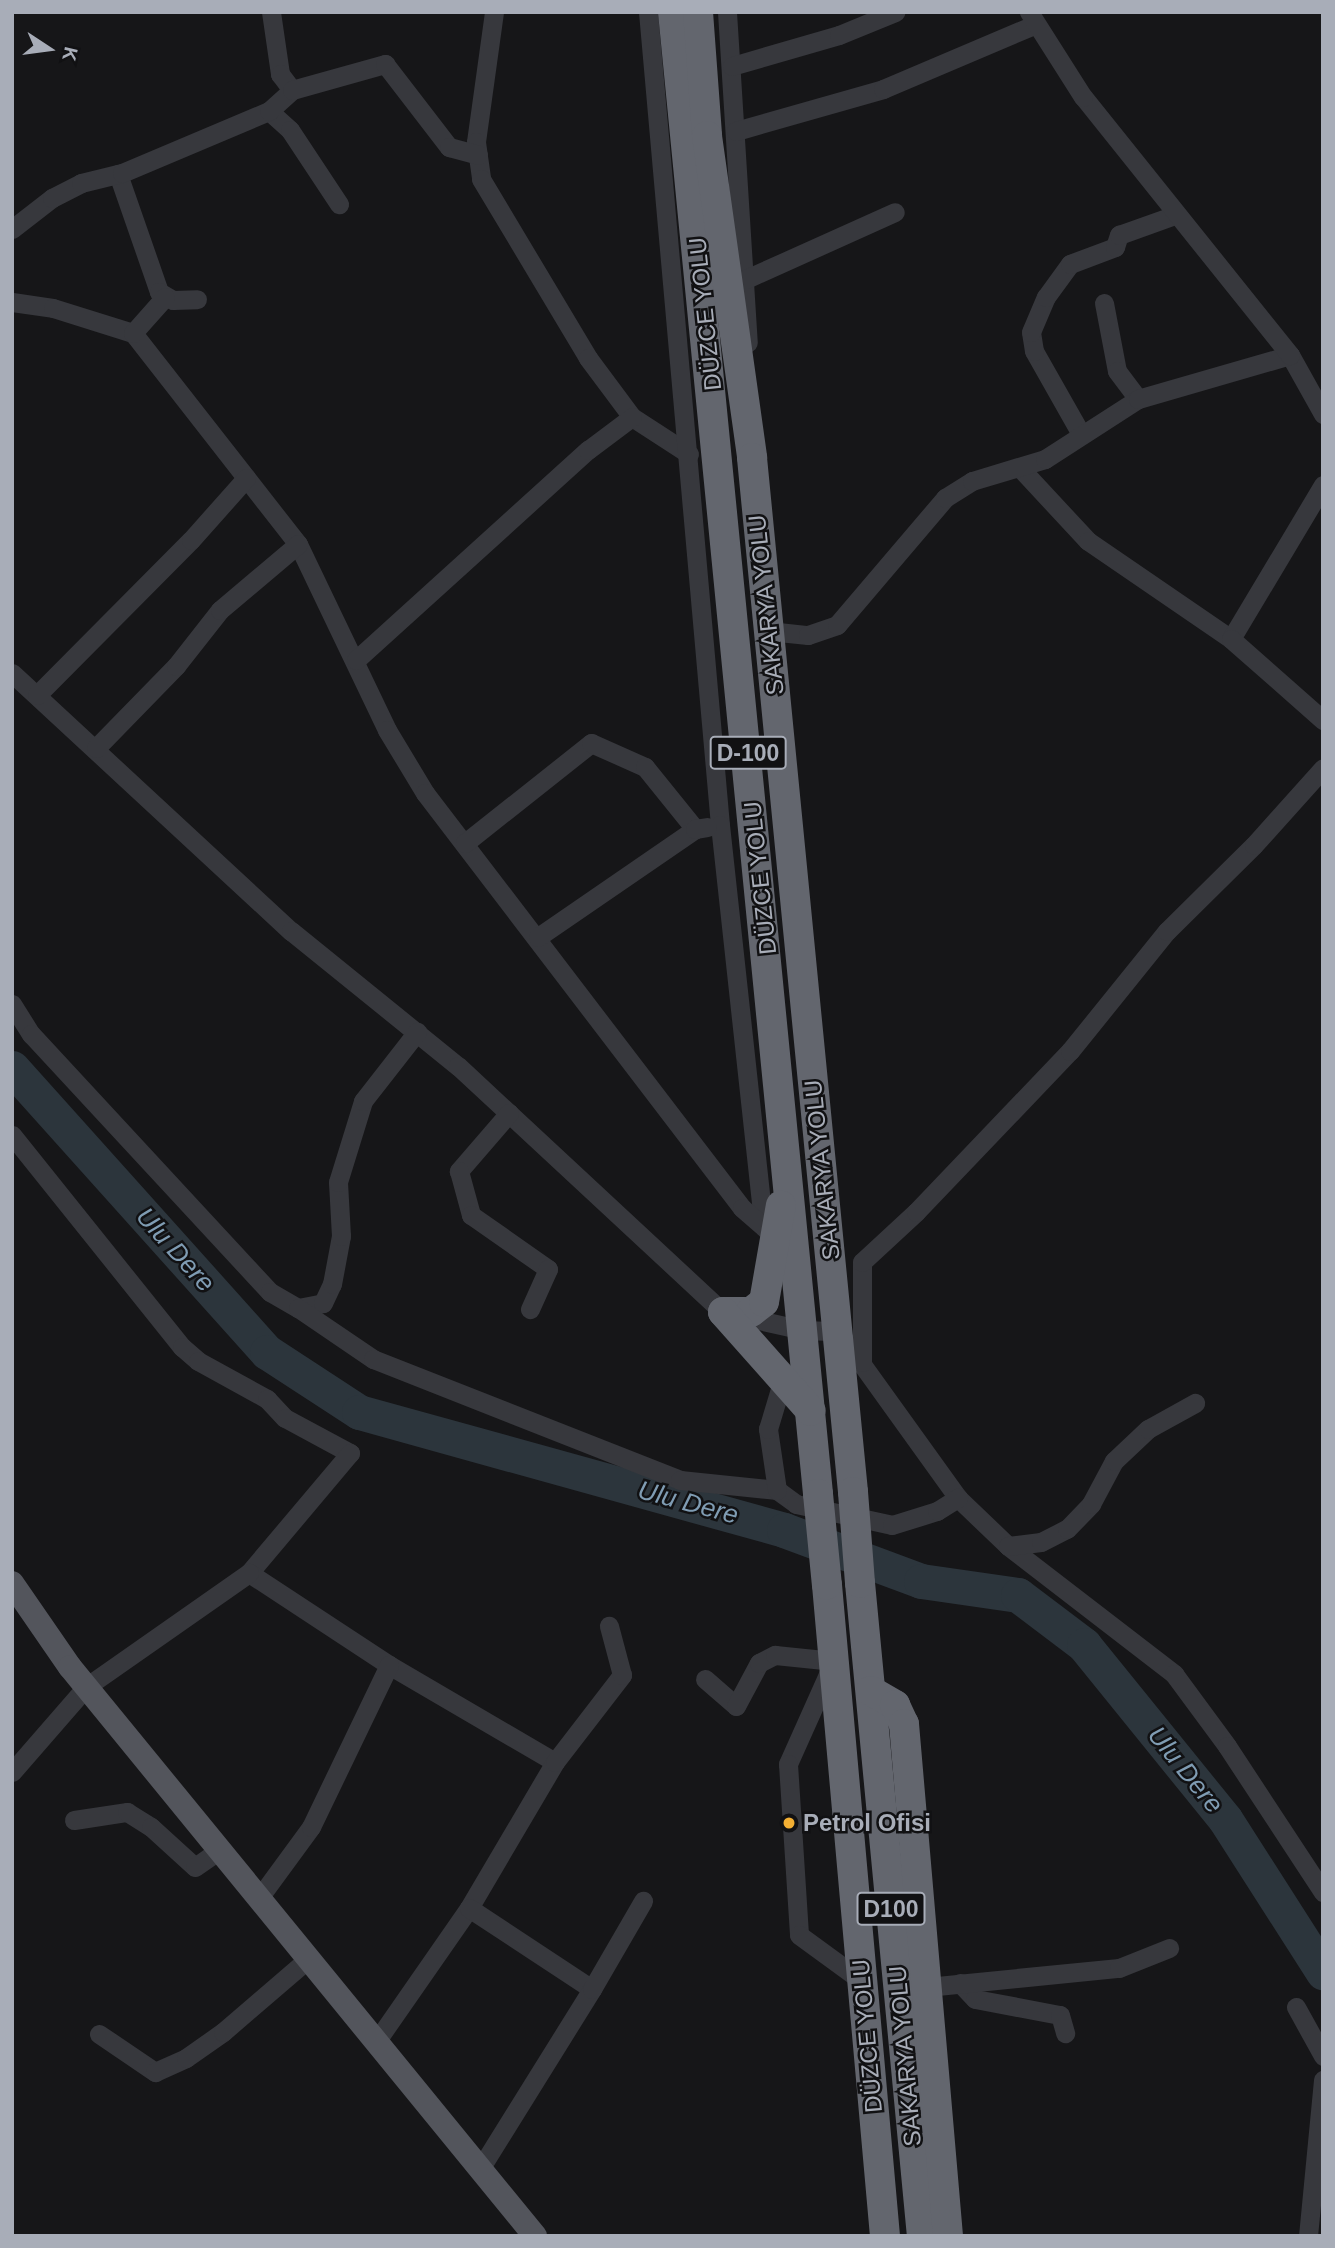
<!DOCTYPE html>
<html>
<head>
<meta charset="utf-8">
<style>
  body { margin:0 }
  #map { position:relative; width:1335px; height:2248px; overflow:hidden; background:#161618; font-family:Helvetica,sans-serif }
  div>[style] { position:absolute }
  .river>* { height:35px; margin:-17.5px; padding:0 17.5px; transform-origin:17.5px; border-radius:17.5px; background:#2c353c }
  .minor>* { height:19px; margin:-9.5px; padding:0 9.5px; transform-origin:9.5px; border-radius:9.5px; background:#37383d }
  .major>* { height:24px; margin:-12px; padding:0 12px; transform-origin:12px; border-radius:12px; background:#53555c }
  .highway>* { height:30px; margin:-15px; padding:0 15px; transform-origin:15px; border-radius:15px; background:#63666e }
  .highway-bridge>* { height:30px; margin:-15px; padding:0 15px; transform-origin:15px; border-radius:15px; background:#63666e }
  .dots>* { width:19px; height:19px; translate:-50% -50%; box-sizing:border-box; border:4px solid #111113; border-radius:50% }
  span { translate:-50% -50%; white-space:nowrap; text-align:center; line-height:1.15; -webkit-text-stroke:5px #111113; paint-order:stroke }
  .shield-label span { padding:2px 5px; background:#111113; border:2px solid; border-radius:5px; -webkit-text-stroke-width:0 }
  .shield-label { font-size:23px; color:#a8adb8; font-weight:700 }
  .street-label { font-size:24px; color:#a8adb8 }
  .poi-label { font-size:24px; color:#a8adb8; font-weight:700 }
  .left { translate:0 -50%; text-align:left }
  .water-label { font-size:26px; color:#7f9cb3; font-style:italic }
  .frame { position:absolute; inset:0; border:14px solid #a8adb8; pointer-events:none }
  .north { position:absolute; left:14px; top:14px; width:70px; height:70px; -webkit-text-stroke:5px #111113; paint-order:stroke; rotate:103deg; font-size:19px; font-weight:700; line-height:28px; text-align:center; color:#a8adb8 }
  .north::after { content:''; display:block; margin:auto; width:24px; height:32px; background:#a8adb8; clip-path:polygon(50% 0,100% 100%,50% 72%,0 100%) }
</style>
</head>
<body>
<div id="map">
  <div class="river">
    <div style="left:12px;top:1068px;width:382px;rotate:48.1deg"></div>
    <div style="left:267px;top:1352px;width:110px;rotate:33.1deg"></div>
    <div style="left:359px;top:1412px;width:441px;rotate:15.5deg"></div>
    <div style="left:784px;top:1530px;width:146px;rotate:20.4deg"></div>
    <div style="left:921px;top:1581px;width:98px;rotate:8.2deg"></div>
    <div style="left:1018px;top:1595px;width:83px;rotate:37.1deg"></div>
    <div style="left:1084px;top:1645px;width:224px;rotate:51deg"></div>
    <div style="left:1225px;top:1819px;width:182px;rotate:57.4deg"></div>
  </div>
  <div class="minor">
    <div style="left:271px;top:12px;width:63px;rotate:81.7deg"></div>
    <div style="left:280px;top:74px;width:20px;rotate:53deg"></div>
    <div style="left:494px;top:12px;width:131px;rotate:97.9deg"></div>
    <div style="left:476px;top:142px;width:37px;rotate:82deg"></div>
    <div style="left:481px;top:179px;width:209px;rotate:59.1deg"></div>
    <div style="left:588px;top:358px;width:74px;rotate:53.3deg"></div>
    <div style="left:632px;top:417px;width:68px;rotate:33deg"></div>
    <div style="left:648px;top:12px;width:816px;rotate:84.94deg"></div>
    <div style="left:720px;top:825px;width:404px;rotate:83.8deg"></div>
    <div style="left:764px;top:1227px;width:18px;rotate:47deg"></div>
    <div style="left:727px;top:12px;width:331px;rotate:86.4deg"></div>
    <div style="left:732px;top:66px;width:111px;rotate:-16.2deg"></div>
    <div style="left:839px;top:35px;width:61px;rotate:-22.3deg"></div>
    <div style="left:269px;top:111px;width:28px;rotate:42deg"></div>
    <div style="left:290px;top:130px;width:89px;rotate:56.5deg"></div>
    <div style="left:736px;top:131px;width:153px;rotate:-15.9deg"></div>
    <div style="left:883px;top:89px;width:166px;rotate:-23deg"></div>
    <div style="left:118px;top:174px;width:125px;rotate:70.8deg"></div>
    <div style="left:159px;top:292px;width:16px;rotate:30deg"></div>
    <div style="left:173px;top:300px;width:24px;rotate:-2deg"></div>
    <div style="left:12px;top:229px;width:51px;rotate:-37.8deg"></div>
    <div style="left:52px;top:198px;width:33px;rotate:-27deg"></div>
    <div style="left:81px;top:183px;width:42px;rotate:-13.7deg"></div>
    <div style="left:122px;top:173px;width:160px;rotate:-22.9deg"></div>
    <div style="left:269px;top:111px;width:31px;rotate:-42deg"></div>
    <div style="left:292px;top:90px;width:97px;rotate:-15.6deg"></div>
    <div style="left:385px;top:64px;width:105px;rotate:52.4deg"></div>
    <div style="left:449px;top:147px;width:30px;rotate:15deg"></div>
    <div style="left:746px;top:279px;width:163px;rotate:-24.2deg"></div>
    <div style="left:12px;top:302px;width:41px;rotate:8.3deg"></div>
    <div style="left:53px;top:308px;width:84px;rotate:17.4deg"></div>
    <div style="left:133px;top:333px;width:268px;rotate:52deg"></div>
    <div style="left:298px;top:544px;width:206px;rotate:64.4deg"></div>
    <div style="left:387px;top:730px;width:74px;rotate:58.9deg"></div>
    <div style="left:425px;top:793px;width:522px;rotate:52.63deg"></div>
    <div style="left:742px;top:1208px;width:29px;rotate:41deg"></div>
    <div style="left:1104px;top:303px;width:69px;rotate:79.2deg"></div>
    <div style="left:1117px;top:371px;width:35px;rotate:53deg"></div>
    <div style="left:133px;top:333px;width:48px;rotate:-48.4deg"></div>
    <div style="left:1290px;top:355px;width:68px;rotate:60.8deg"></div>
    <div style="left:1081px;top:434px;width:95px;rotate:-119.5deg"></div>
    <div style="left:1034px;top:351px;width:19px;rotate:-99deg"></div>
    <div style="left:1031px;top:332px;width:38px;rotate:-67deg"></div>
    <div style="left:1046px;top:297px;width:41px;rotate:-54deg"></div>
    <div style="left:1070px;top:264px;width:48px;rotate:-20.7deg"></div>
    <div style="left:1115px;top:247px;width:13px;rotate:-72deg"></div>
    <div style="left:1119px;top:235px;width:59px;rotate:-19.7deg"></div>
    <div style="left:1021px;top:469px;width:98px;rotate:47.1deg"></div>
    <div style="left:1088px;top:541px;width:173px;rotate:34.4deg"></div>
    <div style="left:1323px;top:485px;width:179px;rotate:120.9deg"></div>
    <div style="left:1231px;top:639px;width:123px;rotate:41.4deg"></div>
    <div style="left:769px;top:631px;width:39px;rotate:6deg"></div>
    <div style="left:808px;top:635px;width:31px;rotate:-19deg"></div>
    <div style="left:837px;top:625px;width:167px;rotate:-49.6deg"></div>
    <div style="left:945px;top:498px;width:32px;rotate:-32deg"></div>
    <div style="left:972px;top:481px;width:76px;rotate:-16.8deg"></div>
    <div style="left:1045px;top:459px;width:111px;rotate:-32.8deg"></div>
    <div style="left:1138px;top:399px;width:158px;rotate:-16.1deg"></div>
    <div style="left:1290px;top:355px;width:331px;rotate:-128.7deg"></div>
    <div style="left:1083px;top:97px;width:101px;rotate:-122.4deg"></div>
    <div style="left:356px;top:660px;width:313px;rotate:-42.2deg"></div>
    <div style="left:588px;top:450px;width:55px;rotate:-36.9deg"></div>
    <div style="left:12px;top:673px;width:380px;rotate:42.8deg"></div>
    <div style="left:291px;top:931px;width:215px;rotate:39deg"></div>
    <div style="left:458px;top:1066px;width:362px;rotate:42.9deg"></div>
    <div style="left:723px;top:1312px;width:82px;rotate:12.7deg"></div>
    <div style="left:803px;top:1330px;width:35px;rotate:2deg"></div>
    <div style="left:838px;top:1331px;width:206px;rotate:54.3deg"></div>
    <div style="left:958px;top:1498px;width:69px;rotate:43.8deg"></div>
    <div style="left:1008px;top:1546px;width:210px;rotate:37.6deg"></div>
    <div style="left:1174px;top:1674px;width:89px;rotate:53.6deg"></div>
    <div style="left:1227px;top:1746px;width:175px;rotate:56.7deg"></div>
    <div style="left:37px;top:695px;width:218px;rotate:-45.2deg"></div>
    <div style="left:191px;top:540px;width:83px;rotate:-48.4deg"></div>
    <div style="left:96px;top:748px;width:115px;rotate:-45.7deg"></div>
    <div style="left:176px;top:666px;width:71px;rotate:-51.8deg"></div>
    <div style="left:220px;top:610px;width:102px;rotate:-40.2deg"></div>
    <div style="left:465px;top:843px;width:161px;rotate:-38.4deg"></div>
    <div style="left:591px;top:743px;width:59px;rotate:24deg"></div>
    <div style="left:645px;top:767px;width:80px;rotate:51.1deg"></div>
    <div style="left:538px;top:937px;width:191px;rotate:-34.5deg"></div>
    <div style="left:695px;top:829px;width:12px;rotate:-9deg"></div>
    <div style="left:12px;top:1004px;width:36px;rotate:58deg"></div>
    <div style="left:31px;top:1034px;width:352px;rotate:47.2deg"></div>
    <div style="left:270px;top:1292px;width:32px;rotate:30deg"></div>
    <div style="left:298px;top:1308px;width:25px;rotate:-11deg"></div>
    <div style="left:323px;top:1303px;width:21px;rotate:-65deg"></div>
    <div style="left:332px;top:1284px;width:49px;rotate:-79.4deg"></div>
    <div style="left:341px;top:1236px;width:54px;rotate:-93.2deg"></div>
    <div style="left:338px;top:1182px;width:85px;rotate:-72.8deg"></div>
    <div style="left:363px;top:1101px;width:88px;rotate:-52deg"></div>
    <div style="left:509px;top:1113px;width:77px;rotate:130.8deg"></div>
    <div style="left:459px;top:1171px;width:46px;rotate:74.7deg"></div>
    <div style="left:471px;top:1215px;width:94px;rotate:35deg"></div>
    <div style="left:548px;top:1269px;width:44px;rotate:114.2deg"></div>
    <div style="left:12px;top:1135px;width:272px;rotate:51.3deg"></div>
    <div style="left:182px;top:1347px;width:21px;rotate:41deg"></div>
    <div style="left:198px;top:1361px;width:79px;rotate:28.8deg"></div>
    <div style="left:267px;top:1399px;width:26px;rotate:47deg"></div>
    <div style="left:285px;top:1418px;width:74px;rotate:28.3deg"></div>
    <div style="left:350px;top:1453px;width:157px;rotate:130.1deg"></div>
    <div style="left:249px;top:1573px;width:168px;rotate:33.3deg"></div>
    <div style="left:389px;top:1665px;width:192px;rotate:30.3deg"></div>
    <div style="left:555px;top:1762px;width:169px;rotate:120.5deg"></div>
    <div style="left:469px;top:1908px;width:163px;rotate:124.8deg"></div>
    <div style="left:298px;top:1308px;width:91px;rotate:34.2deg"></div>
    <div style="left:373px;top:1359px;width:330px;rotate:21.5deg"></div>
    <div style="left:680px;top:1480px;width:98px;rotate:5.9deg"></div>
    <div style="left:777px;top:1490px;width:24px;rotate:36deg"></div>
    <div style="left:796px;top:1504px;width:98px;rotate:12.3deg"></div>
    <div style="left:892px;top:1525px;width:47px;rotate:-17.3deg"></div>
    <div style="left:937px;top:1511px;width:25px;rotate:-32deg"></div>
    <div style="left:862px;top:1362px;width:100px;rotate:-90deg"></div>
    <div style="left:862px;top:1262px;width:74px;rotate:-42.8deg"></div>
    <div style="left:916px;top:1212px;width:223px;rotate:-46.3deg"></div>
    <div style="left:1070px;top:1051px;width:154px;rotate:-51.1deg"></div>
    <div style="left:1167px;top:931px;width:122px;rotate:-44.7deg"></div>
    <div style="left:1254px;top:845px;width:103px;rotate:-48.1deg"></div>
    <div style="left:777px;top:1490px;width:62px;rotate:-98.4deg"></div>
    <div style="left:768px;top:1429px;width:52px;rotate:-73.3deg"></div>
    <div style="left:1008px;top:1546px;width:33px;rotate:-7deg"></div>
    <div style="left:1041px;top:1542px;width:29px;rotate:-27deg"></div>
    <div style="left:1067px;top:1529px;width:35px;rotate:-46deg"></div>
    <div style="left:1091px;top:1504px;width:49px;rotate:-61.9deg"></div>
    <div style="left:1114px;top:1461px;width:47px;rotate:-43.3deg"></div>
    <div style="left:1148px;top:1429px;width:54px;rotate:-29deg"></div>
    <div style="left:705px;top:1679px;width:41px;rotate:41.1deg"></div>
    <div style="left:736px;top:1706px;width:49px;rotate:-61.9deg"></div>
    <div style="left:759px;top:1663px;width:18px;rotate:-27deg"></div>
    <div style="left:775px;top:1655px;width:59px;rotate:5.8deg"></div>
    <div style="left:834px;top:1661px;width:113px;rotate:114.1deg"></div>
    <div style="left:788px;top:1764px;width:171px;rotate:86.3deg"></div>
    <div style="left:799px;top:1935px;width:78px;rotate:36.1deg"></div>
    <div style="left:555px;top:1762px;width:110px;rotate:-52.4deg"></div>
    <div style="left:622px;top:1675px;width:51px;rotate:-104.9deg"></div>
    <div style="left:12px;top:1772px;width:113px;rotate:-49deg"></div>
    <div style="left:86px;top:1687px;width:199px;rotate:-35deg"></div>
    <div style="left:74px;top:1820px;width:54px;rotate:-8.6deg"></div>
    <div style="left:127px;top:1812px;width:28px;rotate:32deg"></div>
    <div style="left:151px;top:1827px;width:59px;rotate:42.3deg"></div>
    <div style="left:195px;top:1867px;width:29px;rotate:-35deg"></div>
    <div style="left:259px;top:1898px;width:88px;rotate:-53.8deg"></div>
    <div style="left:311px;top:1827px;width:180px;rotate:-64.3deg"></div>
    <div style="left:469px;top:1908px;width:147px;rotate:33.4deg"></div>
    <div style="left:592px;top:1989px;width:212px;rotate:121.9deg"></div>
    <div style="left:960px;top:1983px;width:22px;rotate:47deg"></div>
    <div style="left:975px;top:1999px;width:86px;rotate:10.7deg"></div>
    <div style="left:1060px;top:2015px;width:19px;rotate:74deg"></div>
    <div style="left:927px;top:1987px;width:193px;rotate:-5.7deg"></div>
    <div style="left:1119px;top:1968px;width:54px;rotate:-21.8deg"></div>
    <div style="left:592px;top:1989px;width:102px;rotate:-59.9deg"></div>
    <div style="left:1296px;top:2007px;width:56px;rotate:61.1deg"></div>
    <div style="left:99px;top:2034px;width:68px;rotate:34.2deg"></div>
    <div style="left:155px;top:2072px;width:34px;rotate:-24deg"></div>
    <div style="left:186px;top:2058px;width:45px;rotate:-35.1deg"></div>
    <div style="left:223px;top:2032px;width:112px;rotate:-40.7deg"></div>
    <div style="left:1308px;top:2236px;width:157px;rotate:-84.5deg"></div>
  </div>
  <div class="major">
    <div style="left:12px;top:1583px;width:102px;rotate:55.4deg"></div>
    <div style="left:70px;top:1667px;width:735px;rotate:50.74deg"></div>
  </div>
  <div class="highway">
    <div style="left:673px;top:12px;width:1489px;rotate:84.41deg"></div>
    <div style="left:698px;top:12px;width:124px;rotate:85.8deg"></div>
    <div style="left:707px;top:136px;width:325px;rotate:82deg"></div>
    <div style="left:752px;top:458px;width:1039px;rotate:84.42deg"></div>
    <div style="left:723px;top:1312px;width:28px"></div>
    <div style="left:751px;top:1312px;width:16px;rotate:-38deg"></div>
    <div style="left:764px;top:1302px;width:98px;rotate:-80.1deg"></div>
    <div style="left:723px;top:1312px;width:132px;rotate:48.4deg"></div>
    <div style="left:860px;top:1583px;width:656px;rotate:84.58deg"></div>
    <div style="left:827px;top:1585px;width:654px;rotate:84.91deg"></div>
    <div style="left:871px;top:1691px;width:28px;rotate:30deg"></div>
    <div style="left:895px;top:1705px;width:21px;rotate:65deg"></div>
    <div style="left:904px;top:1724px;width:514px;rotate:85.09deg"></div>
  </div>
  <div class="highway-bridge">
    <div style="left:853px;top:1492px;width:91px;rotate:85.6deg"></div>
    <div style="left:818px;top:1494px;width:91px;rotate:84.4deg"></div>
  </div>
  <div class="dots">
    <div style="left:789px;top:1823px;background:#f3af33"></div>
  </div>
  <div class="shield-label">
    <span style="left:748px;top:753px">D-100</span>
    <span style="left:891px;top:1909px">D100</span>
  </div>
  <div class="street-label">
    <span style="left:705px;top:314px;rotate:-96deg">DÜZCE YOLU</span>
    <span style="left:766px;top:605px;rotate:-96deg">SAKARYA YOLU</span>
    <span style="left:760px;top:878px;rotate:-96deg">DÜZCE YOLU</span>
    <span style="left:822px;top:1170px;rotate:-96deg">SAKARYA YOLU</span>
    <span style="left:867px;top:2036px;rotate:-95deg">DÜZCE YOLU</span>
    <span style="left:905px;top:2056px;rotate:-95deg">SAKARYA YOLU</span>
  </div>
  <div class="poi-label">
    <span class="left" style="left:803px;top:1823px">Petrol Ofisi</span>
  </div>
  <div class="water-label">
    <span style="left:175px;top:1250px;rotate:48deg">Ulu Dere</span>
    <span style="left:688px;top:1503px;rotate:15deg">Ulu Dere</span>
    <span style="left:1185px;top:1770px;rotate:51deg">Ulu Dere</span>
  </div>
  <div class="frame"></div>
  <div class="north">K</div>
</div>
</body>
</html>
